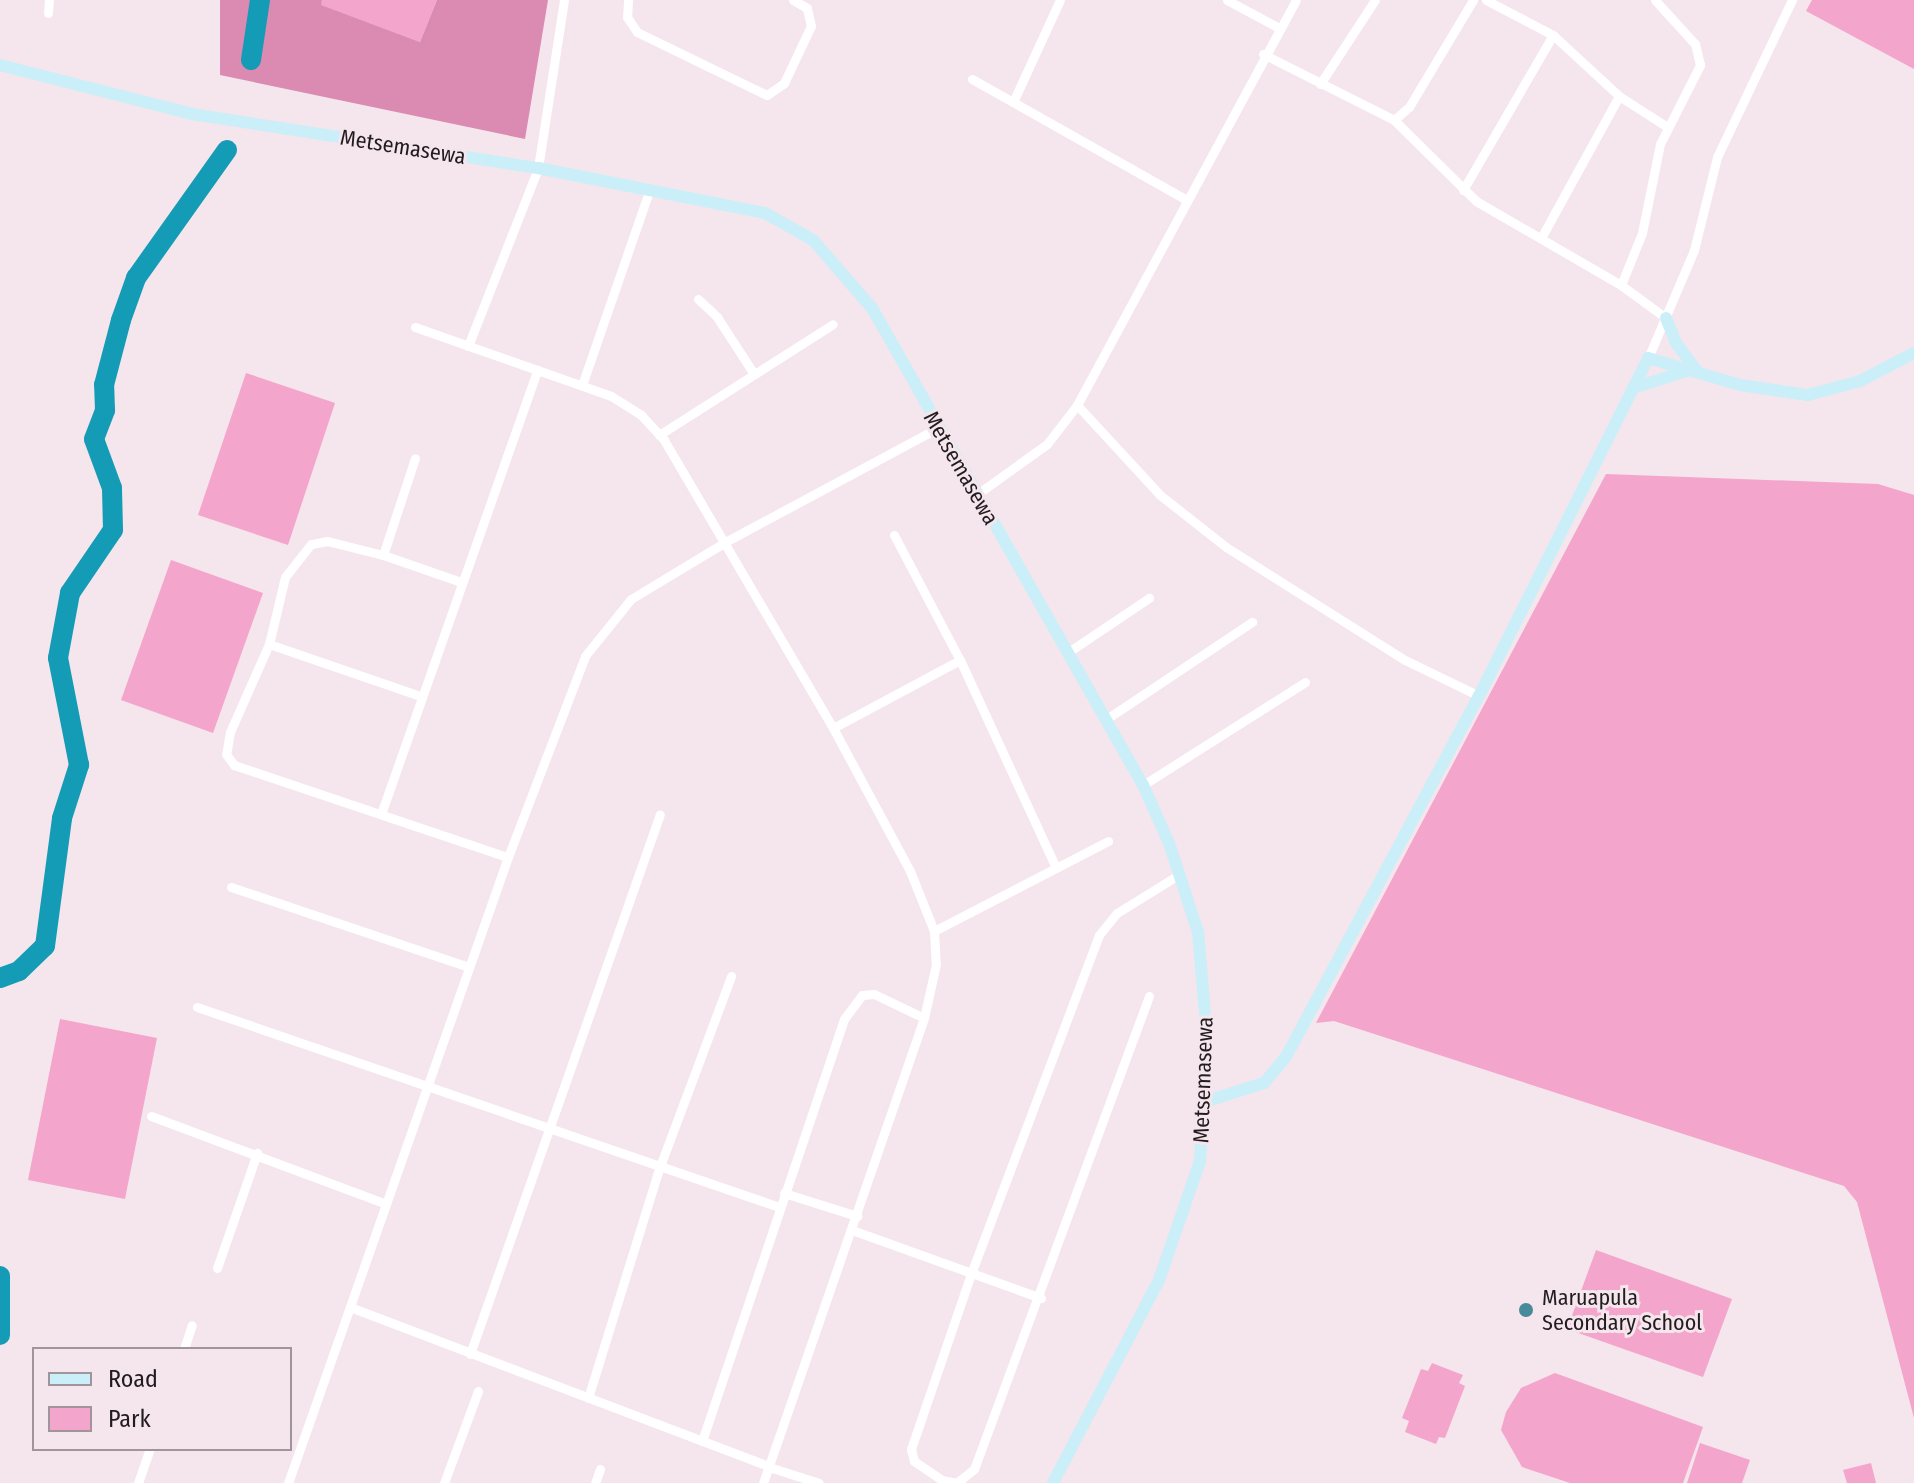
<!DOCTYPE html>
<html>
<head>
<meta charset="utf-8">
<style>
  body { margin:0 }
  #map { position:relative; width:1914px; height:1483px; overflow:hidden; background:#f5e5ec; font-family:"Fira Sans Condensed",sans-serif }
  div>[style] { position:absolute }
  .green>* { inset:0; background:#f4a5cb }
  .forest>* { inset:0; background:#db8ab2 }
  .river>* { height:20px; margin:-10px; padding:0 10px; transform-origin:10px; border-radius:10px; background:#149bb5 }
  .street>* { height:9px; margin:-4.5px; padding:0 4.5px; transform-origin:4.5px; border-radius:4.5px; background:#fff }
  .secondary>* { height:12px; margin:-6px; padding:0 6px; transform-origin:6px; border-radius:6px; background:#caeff8 }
  .dots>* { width:22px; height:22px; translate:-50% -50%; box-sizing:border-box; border:4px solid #f5e5ec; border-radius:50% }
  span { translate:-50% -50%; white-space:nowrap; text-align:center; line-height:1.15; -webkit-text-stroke:6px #f5e5ec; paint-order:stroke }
  .street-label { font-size:22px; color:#211c1e }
  .poi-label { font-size:22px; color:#211c1e }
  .left { translate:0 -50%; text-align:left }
  .legend { position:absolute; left:32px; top:1347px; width:260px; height:104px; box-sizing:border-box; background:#f5e5ec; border:2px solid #a0959a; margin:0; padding:10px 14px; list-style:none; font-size:24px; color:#211c1e }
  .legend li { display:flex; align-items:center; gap:16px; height:40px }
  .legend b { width:40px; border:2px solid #a0959a }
</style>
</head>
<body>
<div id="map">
  <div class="green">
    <div style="clip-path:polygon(322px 0,437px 0,420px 42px,320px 5px)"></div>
    <div style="clip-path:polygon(1812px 0,1914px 0,1914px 69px,1806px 11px)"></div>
    <div style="clip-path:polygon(246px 373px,335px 403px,288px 545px,198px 515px)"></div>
    <div style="clip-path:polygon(1606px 474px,1878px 484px,1914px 495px,1914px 1418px,1857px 1202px,1844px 1186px,1334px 1021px,1316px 1023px)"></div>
    <div style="clip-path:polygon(171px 560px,263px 593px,213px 733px,121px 700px)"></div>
    <div style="clip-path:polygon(60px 1019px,157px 1038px,125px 1199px,28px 1180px)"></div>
    <div style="clip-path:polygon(1596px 1250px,1732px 1299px,1703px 1377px,1567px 1329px)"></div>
    <div style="clip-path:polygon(1432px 1363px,1463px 1375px,1459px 1383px,1465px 1386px,1445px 1438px,1439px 1437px,1436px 1444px,1405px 1432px,1409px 1421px,1402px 1418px,1421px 1369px,1428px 1371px)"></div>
    <div style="clip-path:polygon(1555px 1373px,1703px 1427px,1683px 1483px,1570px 1483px,1522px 1467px,1501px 1430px,1506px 1412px,1521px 1388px)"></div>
    <div style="clip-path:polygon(1700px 1443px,1750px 1460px,1742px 1483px,1687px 1483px)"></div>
    <div style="clip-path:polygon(1871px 1463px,1876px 1483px,1847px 1483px,1843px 1470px)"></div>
  </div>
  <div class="forest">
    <div style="clip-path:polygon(220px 0,322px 0,321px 5px,420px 42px,437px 0,548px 0,525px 139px,220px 75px)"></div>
  </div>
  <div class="river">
    <div style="left:251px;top:60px;width:61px;rotate:-81.5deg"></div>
    <div style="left:0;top:978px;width:20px;rotate:-20deg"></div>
    <div style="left:19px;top:971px;width:36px;rotate:-44deg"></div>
    <div style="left:45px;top:946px;width:129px;rotate:-82.4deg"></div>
    <div style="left:62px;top:818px;width:56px;rotate:-72.2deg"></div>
    <div style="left:79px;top:765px;width:109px;rotate:-101.1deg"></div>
    <div style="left:58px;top:658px;width:66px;rotate:-79.5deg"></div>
    <div style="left:70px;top:593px;width:76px;rotate:-55.7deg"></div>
    <div style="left:113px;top:530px;width:42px;rotate:-91.4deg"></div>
    <div style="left:112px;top:488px;width:52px;rotate:-110.2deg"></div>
    <div style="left:94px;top:439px;width:31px;rotate:-69deg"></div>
    <div style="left:105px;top:410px;width:25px;rotate:-92deg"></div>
    <div style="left:104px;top:385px;width:67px;rotate:-75.3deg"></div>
    <div style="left:121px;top:320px;width:45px;rotate:-70.3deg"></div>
    <div style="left:136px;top:278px;width:157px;rotate:-54.6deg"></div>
    <div style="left:0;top:1276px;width:59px;rotate:90deg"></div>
  </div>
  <div class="street">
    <div style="left:628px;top:0;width:17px;rotate:93deg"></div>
    <div style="left:627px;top:17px;width:18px;rotate:56deg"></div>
    <div style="left:637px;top:32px;width:144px;rotate:25.9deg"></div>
    <div style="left:767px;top:95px;width:21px;rotate:-35deg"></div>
    <div style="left:784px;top:83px;width:63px;rotate:-64.7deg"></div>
    <div style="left:811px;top:26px;width:18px;rotate:-103deg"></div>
    <div style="left:807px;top:8px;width:16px;rotate:-150deg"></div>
    <div style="left:1227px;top:0;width:59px;rotate:28.3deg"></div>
    <div style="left:1486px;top:0;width:76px;rotate:27.6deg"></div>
    <div style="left:1553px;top:35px;width:90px;rotate:42.7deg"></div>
    <div style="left:1619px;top:96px;width:56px;rotate:32.6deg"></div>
    <div style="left:48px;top:13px;width:13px;rotate:-86deg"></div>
    <div style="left:1263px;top:54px;width:147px;rotate:26.7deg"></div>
    <div style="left:1394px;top:120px;width:20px;rotate:-41deg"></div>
    <div style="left:1409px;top:107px;width:125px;rotate:-59.1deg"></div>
    <div style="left:972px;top:79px;width:244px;rotate:29.4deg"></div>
    <div style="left:1320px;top:84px;width:100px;rotate:-56.8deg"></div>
    <div style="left:1013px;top:102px;width:112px;rotate:-65.3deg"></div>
    <div style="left:1394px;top:120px;width:115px;rotate:44.6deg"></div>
    <div style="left:1476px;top:201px;width:168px;rotate:30.1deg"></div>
    <div style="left:1621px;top:285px;width:56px;rotate:36.3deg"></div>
    <div style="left:1463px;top:190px;width:179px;rotate:-59.9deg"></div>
    <div style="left:1541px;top:238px;width:162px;rotate:-61.2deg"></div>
    <div style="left:1621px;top:285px;width:56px;rotate:-68deg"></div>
    <div style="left:1642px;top:233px;width:91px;rotate:-78.6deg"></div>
    <div style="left:1660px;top:144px;width:89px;rotate:-63.1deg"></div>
    <div style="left:1700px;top:65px;width:22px;rotate:-103deg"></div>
    <div style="left:1695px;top:44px;width:59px;rotate:-132.3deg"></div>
    <div style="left:698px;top:299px;width:26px;rotate:43deg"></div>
    <div style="left:717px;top:317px;width:68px;rotate:57deg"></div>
    <div style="left:415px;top:327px;width:208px;rotate:19.4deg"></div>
    <div style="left:611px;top:396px;width:36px;rotate:32deg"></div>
    <div style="left:641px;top:415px;width:34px;rotate:47deg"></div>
    <div style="left:664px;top:440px;width:334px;rotate:59.6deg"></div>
    <div style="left:833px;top:728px;width:162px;rotate:61.7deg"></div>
    <div style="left:910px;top:871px;width:65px;rotate:68.2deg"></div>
    <div style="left:934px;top:931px;width:33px;rotate:87deg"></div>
    <div style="left:936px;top:964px;width:55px;rotate:102.5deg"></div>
    <div style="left:924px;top:1018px;width:492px;rotate:109.1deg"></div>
    <div style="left:468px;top:346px;width:191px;rotate:-68.5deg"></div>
    <div style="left:538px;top:168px;width:170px;rotate:-81.2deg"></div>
    <div style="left:1648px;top:358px;width:117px;rotate:-66.9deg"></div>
    <div style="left:1694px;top:250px;width:96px;rotate:-76.1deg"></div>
    <div style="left:1717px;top:157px;width:174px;rotate:-64.5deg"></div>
    <div style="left:582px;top:385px;width:207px;rotate:-70.9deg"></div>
    <div style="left:1077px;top:405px;width:122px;rotate:47.3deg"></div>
    <div style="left:1160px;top:495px;width:84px;rotate:38.2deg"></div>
    <div style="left:1226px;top:547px;width:212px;rotate:32.3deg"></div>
    <div style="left:1405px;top:660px;width:82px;rotate:25.9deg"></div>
    <div style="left:659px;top:435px;width:206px;rotate:-32.5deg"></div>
    <div style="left:976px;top:495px;width:87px;rotate:-35.7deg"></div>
    <div style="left:1047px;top:444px;width:49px;rotate:-52.4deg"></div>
    <div style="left:1077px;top:405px;width:460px;rotate:-61.6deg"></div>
    <div style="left:894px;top:535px;width:141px;rotate:62.2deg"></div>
    <div style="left:960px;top:660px;width:229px;rotate:65.2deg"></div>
    <div style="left:383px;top:555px;width:102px;rotate:-71.7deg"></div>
    <div style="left:461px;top:582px;width:83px;rotate:-160.9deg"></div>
    <div style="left:383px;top:555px;width:58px;rotate:-166deg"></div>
    <div style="left:327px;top:541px;width:16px;rotate:169deg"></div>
    <div style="left:311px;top:544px;width:42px;rotate:128.2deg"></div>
    <div style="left:285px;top:577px;width:69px;rotate:103.4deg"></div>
    <div style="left:269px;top:644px;width:96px;rotate:113.9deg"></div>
    <div style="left:230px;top:732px;width:22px;rotate:100deg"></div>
    <div style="left:226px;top:754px;width:14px;rotate:54deg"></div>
    <div style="left:234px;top:765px;width:289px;rotate:18.6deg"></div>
    <div style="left:269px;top:644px;width:160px;rotate:19deg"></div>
    <div style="left:1067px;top:653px;width:99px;rotate:-33.9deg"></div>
    <div style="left:1105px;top:720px;width:177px;rotate:-33.7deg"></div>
    <div style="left:833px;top:728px;width:144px;rotate:-28.2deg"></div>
    <div style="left:1143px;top:785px;width:192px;rotate:-32.4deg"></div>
    <div style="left:381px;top:814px;width:471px;rotate:-70.6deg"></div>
    <div style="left:231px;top:887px;width:251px;rotate:18.6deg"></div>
    <div style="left:934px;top:931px;width:196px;rotate:-27.3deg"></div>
    <div style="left:1149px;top:996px;width:504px;rotate:110.3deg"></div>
    <div style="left:974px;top:1469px;width:22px;rotate:141deg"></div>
    <div style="left:957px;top:1483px;width:15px;rotate:-169deg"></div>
    <div style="left:942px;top:1480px;width:34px;rotate:-146deg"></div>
    <div style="left:914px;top:1461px;width:12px;rotate:-104deg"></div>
    <div style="left:911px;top:1449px;width:188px;rotate:-71.1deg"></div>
    <div style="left:972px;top:1271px;width:359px;rotate:-69.3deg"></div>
    <div style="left:1099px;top:935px;width:28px;rotate:-51deg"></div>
    <div style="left:1117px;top:913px;width:74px;rotate:-31.8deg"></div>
    <div style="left:197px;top:1007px;width:615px;rotate:18.96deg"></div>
    <div style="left:151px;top:1116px;width:251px;rotate:20.5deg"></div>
    <div style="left:784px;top:1193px;width:77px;rotate:17.5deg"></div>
    <div style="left:852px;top:1230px;width:201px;rotate:19.8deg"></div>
    <div style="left:217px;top:1268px;width:122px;rotate:-70.8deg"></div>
    <div style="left:350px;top:1307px;width:446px;rotate:20.8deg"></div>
    <div style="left:184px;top:1349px;width:25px;rotate:-72deg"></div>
    <div style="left:470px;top:1354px;width:572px;rotate:-70.62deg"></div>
    <div style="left:588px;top:1398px;width:240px;rotate:-72.8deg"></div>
    <div style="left:659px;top:1169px;width:206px;rotate:-69.5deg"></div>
    <div style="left:702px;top:1441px;width:445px;rotate:-71.4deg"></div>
    <div style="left:844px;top:1019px;width:30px;rotate:-53deg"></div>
    <div style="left:862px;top:995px;width:12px;rotate:-5deg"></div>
    <div style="left:874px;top:994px;width:55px;rotate:25.6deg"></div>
    <div style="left:769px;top:1467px;width:52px;rotate:17.7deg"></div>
    <div style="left:138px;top:1483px;width:36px;rotate:-71deg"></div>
    <div style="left:288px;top:1483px;width:664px;rotate:-70.64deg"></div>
    <div style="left:508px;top:857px;width:215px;rotate:-69deg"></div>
    <div style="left:585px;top:656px;width:73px;rotate:-51.1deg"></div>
    <div style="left:631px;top:599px;width:112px;rotate:-31.1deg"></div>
    <div style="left:727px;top:541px;width:239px;rotate:-28.2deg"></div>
    <div style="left:444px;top:1483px;width:98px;rotate:-69.7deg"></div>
    <div style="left:595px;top:1483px;width:15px;rotate:-70deg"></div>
  </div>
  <div class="secondary">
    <div style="left:0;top:65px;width:198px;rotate:14.3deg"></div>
    <div style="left:192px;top:114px;width:350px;rotate:8.9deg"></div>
    <div style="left:538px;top:168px;width:231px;rotate:11.2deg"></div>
    <div style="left:765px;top:213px;width:55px;rotate:29.4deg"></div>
    <div style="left:813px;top:240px;width:90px;rotate:49.1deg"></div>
    <div style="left:872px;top:308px;width:549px;rotate:60.4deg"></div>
    <div style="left:1143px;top:785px;width:64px;rotate:65.9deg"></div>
    <div style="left:1169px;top:843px;width:94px;rotate:72deg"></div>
    <div style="left:1198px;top:932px;width:104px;rotate:85.1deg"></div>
    <div style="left:1207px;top:1036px;width:125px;rotate:93.2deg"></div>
    <div style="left:1200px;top:1161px;width:126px;rotate:109deg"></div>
    <div style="left:1159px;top:1280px;width:229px;rotate:117.6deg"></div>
    <div style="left:1666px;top:318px;width:27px;rotate:68deg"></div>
    <div style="left:1676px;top:343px;width:36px;rotate:53deg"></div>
    <div style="left:1633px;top:388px;width:57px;rotate:-17.5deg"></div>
    <div style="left:1204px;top:1102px;width:63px;rotate:-17.6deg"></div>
    <div style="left:1264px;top:1083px;width:34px;rotate:-50deg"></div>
    <div style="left:1286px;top:1057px;width:409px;rotate:-61.9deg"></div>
    <div style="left:1479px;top:696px;width:378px;rotate:-63.4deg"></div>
    <div style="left:1648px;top:358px;width:96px;rotate:16.4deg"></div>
    <div style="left:1740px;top:385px;width:69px;rotate:8.4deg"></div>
    <div style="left:1808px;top:395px;width:54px;rotate:-15.1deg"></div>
    <div style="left:1860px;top:381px;width:61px;rotate:-27.4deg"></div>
  </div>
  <div class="dots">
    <div style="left:1526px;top:1310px;background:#478a9a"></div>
  </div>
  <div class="street-label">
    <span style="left:403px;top:147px;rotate:9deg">Metsemasewa</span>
    <span style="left:961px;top:468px;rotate:60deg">Metsemasewa</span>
    <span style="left:1203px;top:1080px;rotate:-88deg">Metsemasewa</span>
  </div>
  <div class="poi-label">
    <span class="left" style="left:1542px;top:1310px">Maruapula<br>Secondary School</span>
  </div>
  <ul class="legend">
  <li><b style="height:10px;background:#caeff8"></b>Road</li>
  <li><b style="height:22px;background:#f4a5cb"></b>Park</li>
  </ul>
</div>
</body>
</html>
